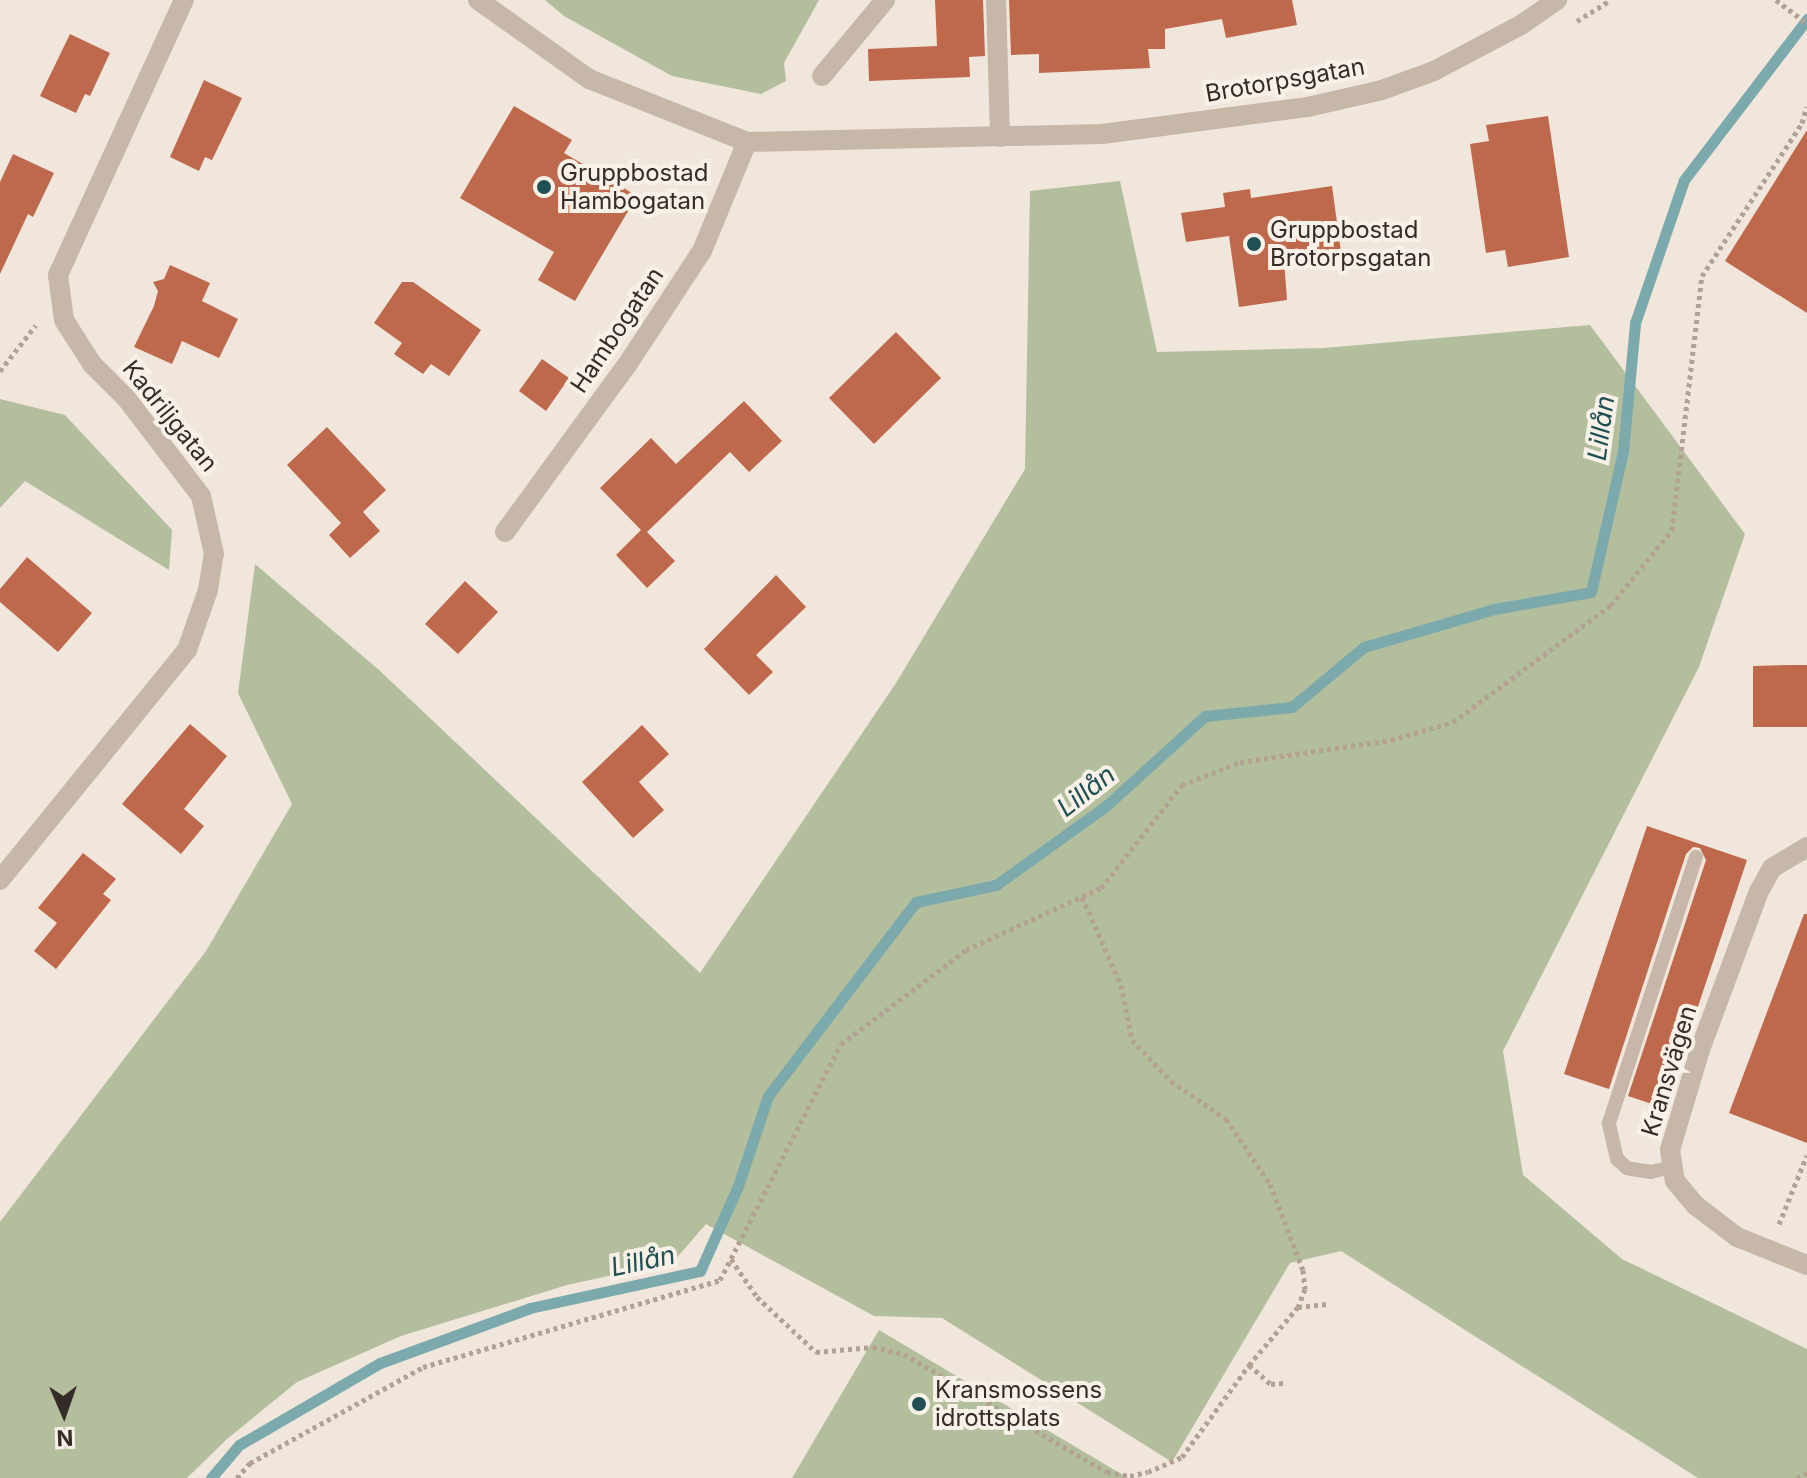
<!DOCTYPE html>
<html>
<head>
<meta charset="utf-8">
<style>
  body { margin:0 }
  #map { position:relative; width:1807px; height:1478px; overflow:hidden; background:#f0e6dc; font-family:Inter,sans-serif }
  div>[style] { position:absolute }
  .green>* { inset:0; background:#b3be9d }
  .stream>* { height:11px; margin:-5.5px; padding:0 5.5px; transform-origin:5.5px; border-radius:5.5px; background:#7ca9ab }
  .building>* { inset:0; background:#be684c }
  .path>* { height:5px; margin-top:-2.5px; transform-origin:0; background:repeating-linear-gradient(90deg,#b3a193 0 4px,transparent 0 8px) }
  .lane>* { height:14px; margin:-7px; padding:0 7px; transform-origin:7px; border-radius:7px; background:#c7b7a8 }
  .street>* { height:20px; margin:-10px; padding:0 10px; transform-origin:10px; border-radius:10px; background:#c7b7a8 }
  .dots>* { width:22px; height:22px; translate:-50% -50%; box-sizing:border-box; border:4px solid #f8f1e8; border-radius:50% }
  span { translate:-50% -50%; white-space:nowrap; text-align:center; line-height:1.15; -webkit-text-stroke:8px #f8f1e8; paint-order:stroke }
  .street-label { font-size:24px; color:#352c28 }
  .poi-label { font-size:24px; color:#352c28 }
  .left { translate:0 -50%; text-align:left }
  .water-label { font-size:26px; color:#205053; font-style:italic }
  .north { position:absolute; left:24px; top:1374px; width:80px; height:80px; -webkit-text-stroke:6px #f8f1e8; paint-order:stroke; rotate:178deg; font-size:22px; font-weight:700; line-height:32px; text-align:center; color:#352c28 }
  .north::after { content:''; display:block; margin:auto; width:28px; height:36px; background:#352c28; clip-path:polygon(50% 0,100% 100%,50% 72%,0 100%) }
</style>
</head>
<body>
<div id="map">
  <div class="green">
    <div style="clip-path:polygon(545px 0,819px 0,784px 63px,786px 81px,761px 94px,672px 76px,564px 16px)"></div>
    <div style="clip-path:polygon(1120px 181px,1157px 352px,1324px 348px,1590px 325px,1745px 534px,1699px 667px,1503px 1051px,1523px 1175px,1622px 1259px,1807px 1349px,1807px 1478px,1698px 1478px,1341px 1251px,1290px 1263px,1172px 1462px,942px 1318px,874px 1316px,706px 1224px,673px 1262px,567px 1285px,401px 1336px,297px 1382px,227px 1439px,187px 1478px,0 1478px,0 1222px,206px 951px,292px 804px,238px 693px,255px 564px,379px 670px,700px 973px,896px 683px,1025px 469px,1030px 191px)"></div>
    <div style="clip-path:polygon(0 399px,65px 415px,172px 530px,169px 570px,25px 481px,0 508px)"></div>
    <div style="clip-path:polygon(879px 1330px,1128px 1478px,792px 1478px)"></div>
  </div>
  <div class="stream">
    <div style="left:211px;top:1478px;width:43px;rotate:-49.7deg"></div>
    <div style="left:239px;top:1445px;width:163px;rotate:-30.2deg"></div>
    <div style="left:380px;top:1363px;width:160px;rotate:-20.1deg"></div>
    <div style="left:530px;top:1308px;width:174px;rotate:-12.3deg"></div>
    <div style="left:700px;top:1271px;width:93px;rotate:-65.9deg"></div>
    <div style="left:738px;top:1186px;width:95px;rotate:-71.6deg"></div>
    <div style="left:768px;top:1096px;width:244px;rotate:-52.7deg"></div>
    <div style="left:916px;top:902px;width:82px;rotate:-12deg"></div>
    <div style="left:996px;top:885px;width:135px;rotate:-35.7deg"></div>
    <div style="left:1106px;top:806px;width:134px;rotate:-42.3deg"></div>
    <div style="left:1205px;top:716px;width:87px;rotate:-5.9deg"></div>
    <div style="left:1292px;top:707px;width:94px;rotate:-39.8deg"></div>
    <div style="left:1364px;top:647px;width:135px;rotate:-16.3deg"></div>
    <div style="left:1494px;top:609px;width:98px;rotate:-9.9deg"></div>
    <div style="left:1591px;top:592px;width:145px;rotate:-77.2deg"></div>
    <div style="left:1623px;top:451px;width:129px;rotate:-84.6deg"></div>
    <div style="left:1635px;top:323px;width:151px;rotate:-71.1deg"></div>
    <div style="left:1684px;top:180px;width:203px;rotate:-52.6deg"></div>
  </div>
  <div class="building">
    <div style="clip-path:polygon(935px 0,983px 0,985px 56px,969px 57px,970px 77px,869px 81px,868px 49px,937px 46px)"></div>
    <div style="clip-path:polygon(1009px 0,1292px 0,1297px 25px,1226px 38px,1222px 19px,1165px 29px,1165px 49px,1148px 49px,1150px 68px,1039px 73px,1039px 54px,1011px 55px)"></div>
    <div style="clip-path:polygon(70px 34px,110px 53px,90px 96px,85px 94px,76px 113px,40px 96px)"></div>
    <div style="clip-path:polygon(204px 80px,242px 98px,212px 160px,205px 157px,199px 171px,170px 157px)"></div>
    <div style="clip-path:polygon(514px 106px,572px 140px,564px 153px,637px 196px,575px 301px,538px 280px,554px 252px,460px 198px)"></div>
    <div style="clip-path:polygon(1548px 116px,1569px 257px,1508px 267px,1505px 250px,1486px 253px,1470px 144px,1489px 141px,1486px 125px)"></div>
    <div style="clip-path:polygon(1807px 130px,1807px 313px,1725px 261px)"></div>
    <div style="clip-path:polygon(13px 154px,54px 173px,33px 217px,28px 214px,0 274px,0 182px)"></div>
    <div style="clip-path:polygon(1332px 186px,1341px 252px,1284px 260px,1287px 300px,1239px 307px,1229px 236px,1186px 242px,1181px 213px,1225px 207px,1223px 193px,1250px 189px,1251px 198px)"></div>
    <div style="clip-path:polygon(170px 265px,210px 283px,202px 301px,238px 319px,219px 358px,182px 341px,172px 364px,134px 347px,154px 306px,158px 291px,153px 282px,164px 279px)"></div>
    <div style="clip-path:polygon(402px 282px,413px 282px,481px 330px,449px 376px,431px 364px,423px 374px,394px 354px,402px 343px,374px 323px)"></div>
    <div style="clip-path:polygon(896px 332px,941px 378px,874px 444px,829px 398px)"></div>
    <div style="clip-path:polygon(542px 359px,569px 378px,546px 411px,519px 391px)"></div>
    <div style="clip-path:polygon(744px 401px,782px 441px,749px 472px,730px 452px,647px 532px,675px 561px,647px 588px,616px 555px,641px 530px,600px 488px,651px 438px,676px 464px)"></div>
    <div style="clip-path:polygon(327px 427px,386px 490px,363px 512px,380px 531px,350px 558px,329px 535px,341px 523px,287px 465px)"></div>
    <div style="clip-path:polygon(27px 557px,92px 613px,58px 652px,0 602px,0 589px)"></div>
    <div style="clip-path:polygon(776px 575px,806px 607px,756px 655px,773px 672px,749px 695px,704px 649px)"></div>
    <div style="clip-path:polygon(465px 581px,498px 612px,458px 654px,425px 624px)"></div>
    <div style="clip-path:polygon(1790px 665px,1807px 665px,1807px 727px,1753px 727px,1753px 666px)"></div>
    <div style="clip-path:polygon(190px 724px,227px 756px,184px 809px,204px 826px,181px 854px,122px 804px)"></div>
    <div style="clip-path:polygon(642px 725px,669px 754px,639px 782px,664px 810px,633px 838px,582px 782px)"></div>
    <div style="clip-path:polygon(1647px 826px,1747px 860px,1664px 1108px,1628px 1096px,1706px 860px,1700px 848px,1693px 847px,1686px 854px,1609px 1089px,1564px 1074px)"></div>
    <div style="clip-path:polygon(83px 853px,116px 879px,103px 894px,111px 900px,56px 969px,34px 951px,57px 923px,38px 908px)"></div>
    <div style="clip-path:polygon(1804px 914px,1807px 914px,1807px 1143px,1729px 1113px)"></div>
  </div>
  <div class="path">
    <div style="left:1776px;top:0;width:39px;rotate:37deg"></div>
    <div style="left:1577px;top:21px;width:39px;rotate:-32deg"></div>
    <div style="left:0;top:371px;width:58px;rotate:-52deg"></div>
    <div style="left:1082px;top:897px;width:96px;rotate:66.1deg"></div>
    <div style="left:1121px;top:985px;width:56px;rotate:78.7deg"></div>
    <div style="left:1132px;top:1040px;width:57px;rotate:46.4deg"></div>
    <div style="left:1171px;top:1081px;width:67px;rotate:34.6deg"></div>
    <div style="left:1226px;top:1119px;width:78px;rotate:55.9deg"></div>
    <div style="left:1270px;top:1184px;width:92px;rotate:69deg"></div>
    <div style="left:1303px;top:1270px;width:19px;rotate:84deg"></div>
    <div style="left:1305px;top:1289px;width:19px;rotate:111deg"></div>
    <div style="left:1779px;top:1224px;width:74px;rotate:-67.9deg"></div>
    <div style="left:731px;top:1259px;width:46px;rotate:55.6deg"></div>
    <div style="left:757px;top:1297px;width:81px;rotate:43deg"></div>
    <div style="left:816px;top:1352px;width:57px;rotate:-5deg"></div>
    <div style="left:873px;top:1347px;width:32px;rotate:13deg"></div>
    <div style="left:904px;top:1354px;width:235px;rotate:30.2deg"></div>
    <div style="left:1107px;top:1472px;width:23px;rotate:10deg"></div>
    <div style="left:1130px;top:1476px;width:18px;rotate:-13deg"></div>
    <div style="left:1148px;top:1472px;width:37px;rotate:-24deg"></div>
    <div style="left:1182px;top:1457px;width:114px;rotate:-53.9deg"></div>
    <div style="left:1249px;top:1365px;width:76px;rotate:-49.8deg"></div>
    <div style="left:1298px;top:1307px;width:29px;rotate:-6deg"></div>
    <div style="left:1249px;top:1365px;width:29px;rotate:41deg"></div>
    <div style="left:1271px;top:1384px;width:13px;rotate:-4deg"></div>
    <div style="left:237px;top:1478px;width:20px;rotate:-49deg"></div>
    <div style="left:250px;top:1463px;width:198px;rotate:-29deg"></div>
    <div style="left:423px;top:1367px;width:309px;rotate:-16.3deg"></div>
    <div style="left:720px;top:1280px;width:265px;rotate:-62.9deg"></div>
    <div style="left:841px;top:1044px;width:156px;rotate:-36.9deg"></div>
    <div style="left:966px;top:950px;width:149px;rotate:-24.7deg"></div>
    <div style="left:1101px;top:888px;width:131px;rotate:-51.8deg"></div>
    <div style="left:1182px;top:785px;width:62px;rotate:-21.6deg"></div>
    <div style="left:1240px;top:762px;width:153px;rotate:-8.3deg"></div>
    <div style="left:1391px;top:740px;width:65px;rotate:-16.2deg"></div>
    <div style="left:1453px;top:722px;width:197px;rotate:-36.5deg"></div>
    <div style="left:1611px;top:605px;width:97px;rotate:-50.9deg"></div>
    <div style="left:1672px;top:530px;width:256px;rotate:-83.3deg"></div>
    <div style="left:1702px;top:276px;width:183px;rotate:-56.8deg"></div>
    <div style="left:1802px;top:123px;width:17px;rotate:-73deg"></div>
    <div style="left:1797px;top:1478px;width:11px;rotate:-27deg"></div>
  </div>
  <div class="lane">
    <div style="left:1672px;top:1167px;width:22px;rotate:167deg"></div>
    <div style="left:1651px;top:1172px;width:24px;rotate:-171deg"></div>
    <div style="left:1627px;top:1168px;width:13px;rotate:-138deg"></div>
    <div style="left:1617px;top:1159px;width:37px;rotate:-103deg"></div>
    <div style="left:1609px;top:1123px;width:280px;rotate:-71.9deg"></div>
  </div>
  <div class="street">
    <div style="left:478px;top:0;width:136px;rotate:35.4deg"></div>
    <div style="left:589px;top:79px;width:170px;rotate:21.7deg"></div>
    <div style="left:747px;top:142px;width:355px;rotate:-1.3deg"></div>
    <div style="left:1102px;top:134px;width:208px;rotate:-7.5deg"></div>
    <div style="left:1308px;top:107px;width:76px;rotate:-12.9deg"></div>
    <div style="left:1382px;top:90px;width:55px;rotate:-20.1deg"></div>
    <div style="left:1434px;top:71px;width:98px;rotate:-27.9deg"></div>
    <div style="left:1521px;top:25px;width:44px;rotate:-34.8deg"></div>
    <div style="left:996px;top:0;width:137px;rotate:88.3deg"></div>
    <div style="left:822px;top:76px;width:99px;rotate:-50.3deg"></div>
    <div style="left:505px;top:532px;width:207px;rotate:-53.9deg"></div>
    <div style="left:627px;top:365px;width:136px;rotate:-56.7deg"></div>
    <div style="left:702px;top:251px;width:118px;rotate:-67.6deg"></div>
    <div style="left:1807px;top:847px;width:41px;rotate:149deg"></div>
    <div style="left:1772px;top:868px;width:26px;rotate:119deg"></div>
    <div style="left:1759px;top:891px;width:170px;rotate:110.4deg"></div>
    <div style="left:1700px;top:1050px;width:104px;rotate:106.7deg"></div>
    <div style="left:1670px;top:1150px;width:31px;rotate:81deg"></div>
    <div style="left:1675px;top:1181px;width:31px;rotate:50deg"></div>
    <div style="left:1695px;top:1205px;width:53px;rotate:37.3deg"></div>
    <div style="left:1737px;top:1237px;width:75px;rotate:21.8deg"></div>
    <div style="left:0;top:880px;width:296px;rotate:-50.9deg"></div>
    <div style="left:187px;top:650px;width:64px;rotate:-70.7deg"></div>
    <div style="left:208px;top:590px;width:36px;rotate:-81deg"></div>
    <div style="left:214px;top:554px;width:59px;rotate:-102.6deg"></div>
    <div style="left:201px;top:496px;width:123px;rotate:-127.4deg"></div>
    <div style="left:126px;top:398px;width:48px;rotate:-135deg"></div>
    <div style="left:92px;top:364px;width:52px;rotate:-122.5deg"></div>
    <div style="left:64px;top:320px;width:45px;rotate:-97.6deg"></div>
    <div style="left:58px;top:275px;width:302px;rotate:-65.4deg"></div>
  </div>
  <div class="dots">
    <div style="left:544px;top:187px;background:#205053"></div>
    <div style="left:1254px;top:244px;background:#205053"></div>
    <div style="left:919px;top:1404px;background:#205053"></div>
  </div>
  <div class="street-label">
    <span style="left:1285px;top:80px;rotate:-10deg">Brotorpsgatan</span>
    <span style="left:617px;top:330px;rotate:-56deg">Hambogatan</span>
    <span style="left:170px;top:416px;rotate:51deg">Kadriljgatan</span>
    <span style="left:1669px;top:1071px;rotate:-73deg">Kransvägen</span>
  </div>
  <div class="poi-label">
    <span class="left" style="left:560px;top:187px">Gruppbostad<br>Hambogatan</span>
    <span class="left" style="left:1270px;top:244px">Gruppbostad<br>Brotorpsgatan</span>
    <span class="left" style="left:935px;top:1404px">Kransmossens<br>idrottsplats</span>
  </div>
  <div class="water-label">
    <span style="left:1601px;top:428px;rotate:-82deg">Lillån</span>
    <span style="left:1086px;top:791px;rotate:-38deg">Lillån</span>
    <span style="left:643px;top:1261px;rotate:-12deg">Lillån</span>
  </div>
  <div class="north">N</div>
</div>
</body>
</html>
